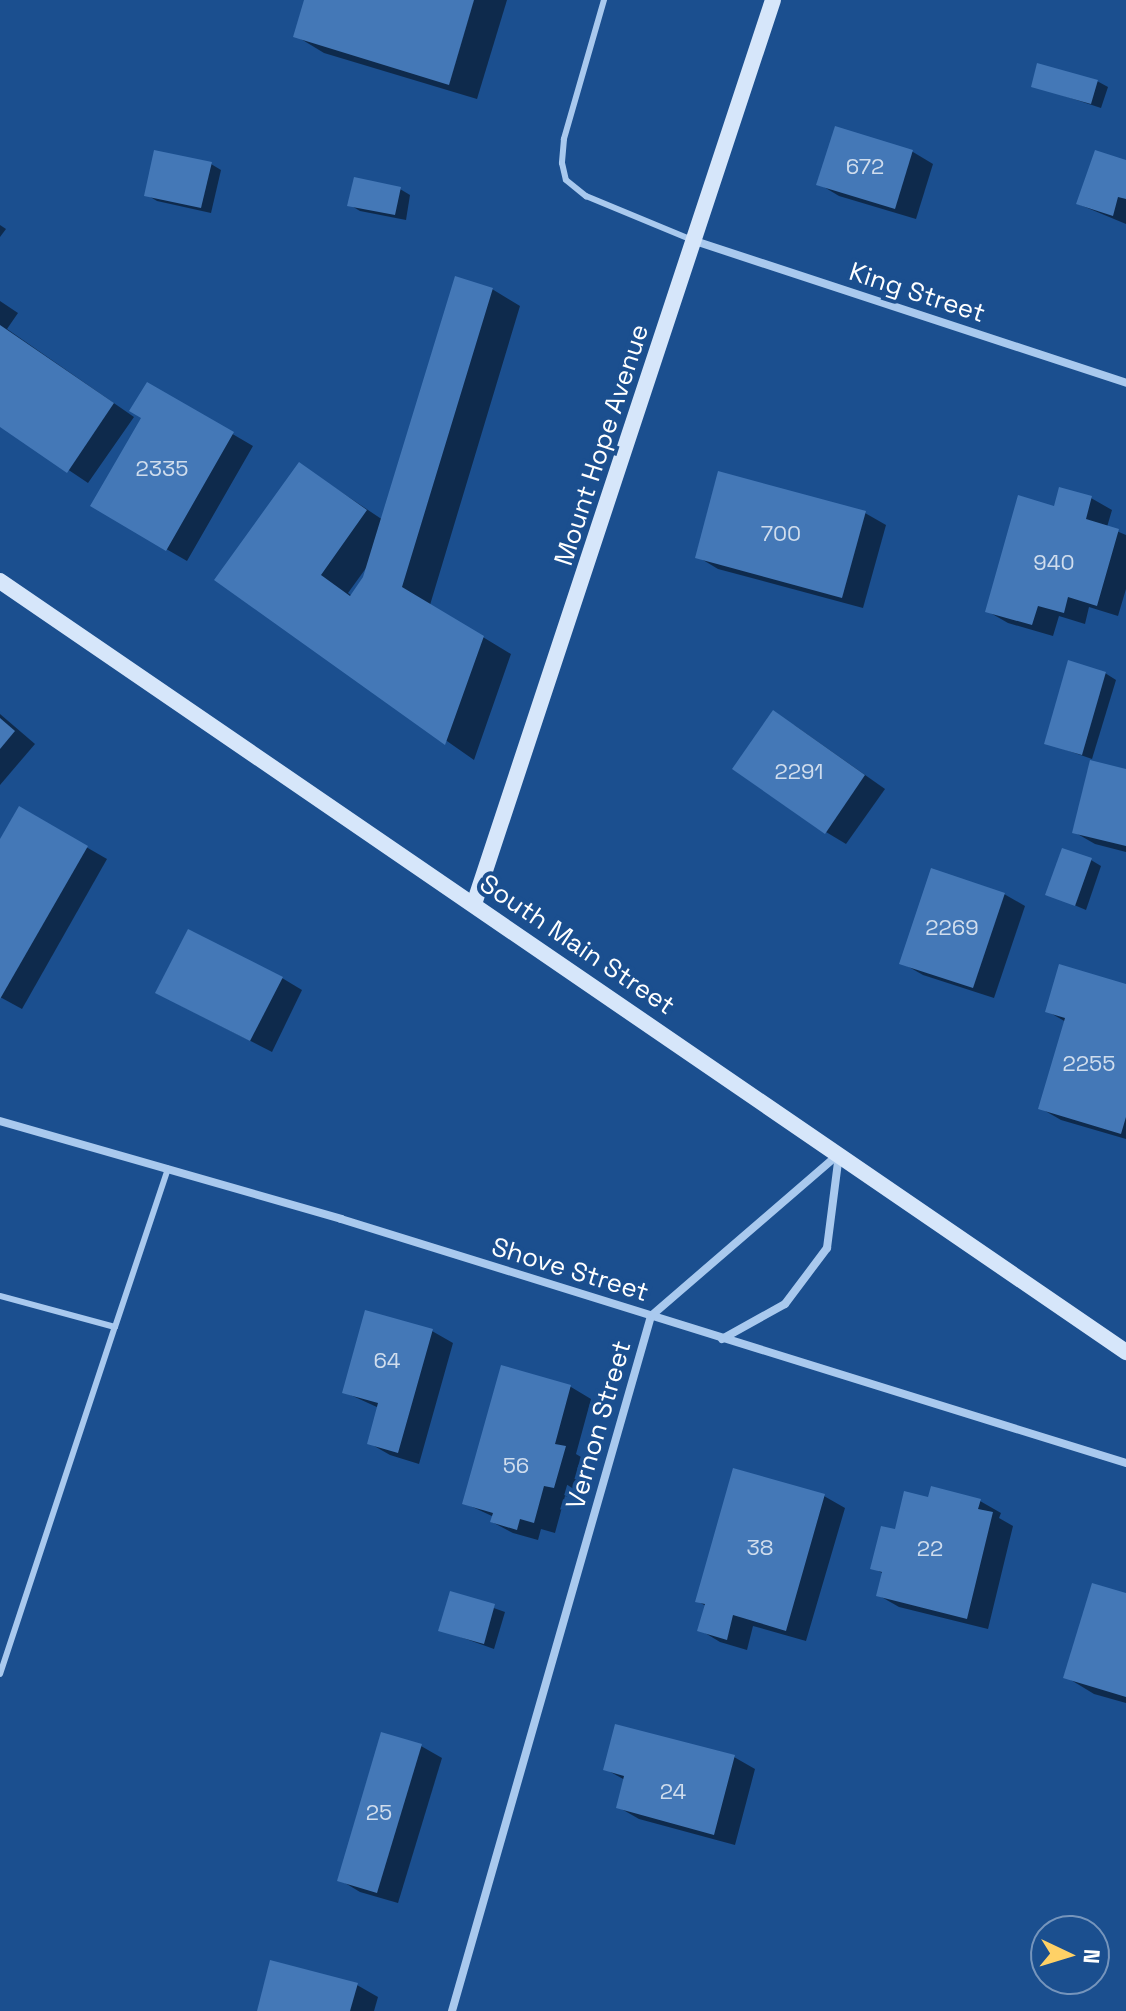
<!DOCTYPE html>
<html>
<head>
<meta charset="utf-8">
<style>
  body { margin:0 }
  #map { position:relative; width:1126px; height:2011px; overflow:hidden; background:#1b4f8f; font-family:"Space Grotesk",sans-serif }
  div>[style] { position:absolute }
  .shadow>* { inset:0; background:#0007 }
  .building>* { inset:0; background:#4478b7 }
  .lane>* { height:6px; margin:-3px; padding:0 3px; transform-origin:3px; border-radius:3px; background:#a9c9ee }
  .street>* { height:8px; margin:-4px; padding:0 4px; transform-origin:4px; border-radius:4px; background:#a9c9ee }
  .secondary>* { height:16px; margin:-8px; padding:0 8px; transform-origin:8px; border-radius:8px; background:#d6e6fa }
  span { translate:-50% -50%; white-space:nowrap; text-align:center; line-height:1.15; -webkit-text-stroke:8px #1b4f8f; paint-order:stroke }
  .number-label { font-size:22px; color:#d0dded }
  .number-label span { -webkit-text-stroke-width:0 }
  .street-label { font-size:26px; color:#fff }
  .north { position:absolute; left:1030px; top:1915px; width:80px; height:80px; box-sizing:border-box; background:#1b4f8f; border:2px solid #7695bc; border-radius:50%; rotate:94deg; font-size:22px; font-weight:700; line-height:32px; text-align:center; color:#fff }
  .north::after { content:''; display:block; margin:auto; width:28px; height:36px; background:#ffd166; clip-path:polygon(50% 0,100% 100%,50% 72%,0 100%) }
</style>
</head>
<body>
<div id="map">
  <div class="shadow">
    <div style="clip-path:polygon(307px 0,507px 0,477px 99px,324px 53px,296px 36px)"></div>
    <div style="clip-path:polygon(1097px 81px,1108px 87px,1101px 108px,1034px 86px)"></div>
    <div style="clip-path:polygon(836px 128px,913px 152px,933px 164px,916px 219px,839px 196px,819px 184px)"></div>
    <div style="clip-path:polygon(1126px 162px,1126px 224px,1078px 204px)"></div>
    <div style="clip-path:polygon(211px 164px,221px 170px,211px 213px,157px 201px,147px 195px)"></div>
    <div style="clip-path:polygon(400px 189px,410px 195px,406px 220px,360px 211px,350px 205px)"></div>
    <div style="clip-path:polygon(0 225px,6px 229px,0 237px)"></div>
    <div style="clip-path:polygon(evenodd,492px 289px,520px 306px,430px 605px,511px 654px,474px 760px,217px 580px,299px 464px,383px 520px,492px 289px,369px 564px,365px 578px,352px 596px,348px 593px,369px 564px)"></div>
    <div style="clip-path:polygon(0 301px,18px 313px,7px 329px,134px 417px,88px 483px,0 424px)"></div>
    <div style="clip-path:polygon(147px 384px,253px 446px,187px 561px,92px 506px,144px 418px)"></div>
    <div style="clip-path:polygon(1091px 498px,1112px 510px,1107px 527px,1126px 535px,1126px 589px,1118px 616px,1089px 607px,1085px 624px,1059px 616px,1053px 636px,1008px 623px,987px 611px,1055px 509px)"></div>
    <div style="clip-path:polygon(865px 513px,886px 525px,863px 608px,718px 569px,698px 557px)"></div>
    <div style="clip-path:polygon(1105px 673px,1116px 680px,1092px 759px,1046px 743px)"></div>
    <div style="clip-path:polygon(0 714px,35px 744px,0 785px)"></div>
    <div style="clip-path:polygon(794px 725px,885px 789px,846px 844px,826px 832px)"></div>
    <div style="clip-path:polygon(1126px 771px,1126px 852px,1095px 844px,1074px 832px)"></div>
    <div style="clip-path:polygon(20px 809px,107px 859px,22px 1009px,0 997px,0 843px)"></div>
    <div style="clip-path:polygon(1091px 860px,1101px 866px,1086px 910px,1048px 894px)"></div>
    <div style="clip-path:polygon(1004px 894px,1025px 906px,994px 998px,923px 975px,902px 963px)"></div>
    <div style="clip-path:polygon(282px 978px,302px 990px,272px 1052px,178px 1004px)"></div>
    <div style="clip-path:polygon(1126px 986px,1126px 1139px,1061px 1120px,1040px 1108px,1066px 1022px,1047px 1011px)"></div>
    <div style="clip-path:polygon(432px 1331px,453px 1343px,419px 1464px,390px 1455px,369px 1443px,379px 1408px,344px 1392px)"></div>
    <div style="clip-path:polygon(502px 1368px,571px 1387px,591px 1399px,576px 1454px,586px 1460px,575px 1499px,565px 1496px,555px 1533px,541px 1529px,538px 1540px,513px 1533px,492px 1522px,494px 1517px,464px 1503px)"></div>
    <div style="clip-path:polygon(824px 1496px,845px 1508px,806px 1641px,753px 1626px,747px 1650px,720px 1642px,700px 1630px,706px 1606px,697px 1601px)"></div>
    <div style="clip-path:polygon(980px 1501px,1001px 1513px,999px 1518px,1013px 1526px,988px 1629px,899px 1607px,878px 1595px,884px 1574px,873px 1568px,897px 1532px)"></div>
    <div style="clip-path:polygon(451px 1593px,505px 1612px,494px 1649px,441px 1630px)"></div>
    <div style="clip-path:polygon(1126px 1595px,1126px 1703px,1094px 1694px,1066px 1677px)"></div>
    <div style="clip-path:polygon(421px 1746px,442px 1758px,398px 1903px,360px 1892px,340px 1880px)"></div>
    <div style="clip-path:polygon(734px 1757px,755px 1769px,735px 1845px,639px 1819px,618px 1807px,625px 1780px,605px 1769px)"></div>
    <div style="clip-path:polygon(357px 1985px,378px 1997px,374px 2011px,259px 2011px)"></div>
  </div>
  <div class="building">
    <div style="clip-path:polygon(304px 0,474px 0,449px 85px,293px 37px)"></div>
    <div style="clip-path:polygon(1037px 63px,1098px 80px,1091px 104px,1031px 87px)"></div>
    <div style="clip-path:polygon(835px 126px,913px 150px,895px 209px,816px 185px)"></div>
    <div style="clip-path:polygon(154px 150px,212px 162px,201px 208px,144px 196px)"></div>
    <div style="clip-path:polygon(1095px 150px,1126px 160px,1126px 199px,1118px 197px,1113px 216px,1076px 204px)"></div>
    <div style="clip-path:polygon(354px 177px,401px 187px,395px 215px,347px 206px)"></div>
    <div style="clip-path:polygon(455px 276px,493px 288px,402px 587px,484px 636px,445px 745px,214px 580px,299px 462px,367px 510px,321px 575px,350px 596px,363px 577px)"></div>
    <div style="clip-path:polygon(0 325px,114px 403px,67px 473px,0 427px)"></div>
    <div style="clip-path:polygon(147px 382px,234px 432px,166px 551px,90px 506px,141px 418px,129px 411px)"></div>
    <div style="clip-path:polygon(718px 471px,866px 511px,842px 598px,695px 558px)"></div>
    <div style="clip-path:polygon(1059px 487px,1092px 496px,1086px 519px,1119px 529px,1097px 606px,1068px 597px,1064px 613px,1038px 606px,1032px 625px,985px 612px,1018px 495px,1054px 506px)"></div>
    <div style="clip-path:polygon(1068px 660px,1106px 672px,1082px 755px,1044px 744px)"></div>
    <div style="clip-path:polygon(773px 710px,865px 775px,825px 834px,732px 769px)"></div>
    <div style="clip-path:polygon(0 718px,15px 731px,0 749px)"></div>
    <div style="clip-path:polygon(1090px 760px,1126px 769px,1126px 846px,1072px 833px)"></div>
    <div style="clip-path:polygon(19px 806px,88px 846px,0 999px,0 839px)"></div>
    <div style="clip-path:polygon(1062px 848px,1092px 858px,1075px 906px,1045px 895px)"></div>
    <div style="clip-path:polygon(931px 868px,1005px 893px,973px 988px,899px 964px)"></div>
    <div style="clip-path:polygon(188px 929px,283px 977px,250px 1041px,155px 993px)"></div>
    <div style="clip-path:polygon(1059px 964px,1126px 984px,1126px 1117px,1121px 1134px,1038px 1109px,1065px 1018px,1045px 1012px)"></div>
    <div style="clip-path:polygon(365px 1310px,433px 1329px,398px 1453px,367px 1444px,378px 1403px,342px 1393px)"></div>
    <div style="clip-path:polygon(501px 1365px,571px 1385px,555px 1444px,566px 1446px,554px 1488px,544px 1486px,534px 1523px,520px 1519px,517px 1530px,490px 1522px,493px 1513px,462px 1504px)"></div>
    <div style="clip-path:polygon(733px 1468px,825px 1494px,786px 1631px,733px 1615px,727px 1640px,697px 1631px,705px 1604px,695px 1602px)"></div>
    <div style="clip-path:polygon(931px 1486px,981px 1499px,978px 1509px,993px 1512px,967px 1619px,876px 1596px,882px 1572px,870px 1569px,881px 1526px,895px 1529px,904px 1491px,928px 1497px)"></div>
    <div style="clip-path:polygon(1092px 1583px,1126px 1593px,1126px 1697px,1063px 1678px)"></div>
    <div style="clip-path:polygon(450px 1591px,495px 1604px,484px 1644px,438px 1631px)"></div>
    <div style="clip-path:polygon(615px 1724px,735px 1755px,714px 1835px,616px 1808px,624px 1776px,603px 1770px)"></div>
    <div style="clip-path:polygon(381px 1732px,422px 1744px,377px 1893px,337px 1881px)"></div>
    <div style="clip-path:polygon(270px 1960px,358px 1983px,350px 2011px,257px 2011px)"></div>
  </div>
  <div class="lane">
    <div style="left:604px;top:0;width:145px;rotate:106.1deg"></div>
    <div style="left:564px;top:139px;width:24px;rotate:95deg"></div>
    <div style="left:562px;top:163px;width:17px;rotate:77deg"></div>
    <div style="left:566px;top:180px;width:26px;rotate:39deg"></div>
    <div style="left:586px;top:196px;width:115px;rotate:22.5deg"></div>
    <div style="left:0;top:1296px;width:119px;rotate:15.1deg"></div>
    <div style="left:115px;top:1327px;width:167px;rotate:-71.5deg"></div>
    <div style="left:0;top:1674px;width:366px;rotate:-71.7deg"></div>
  </div>
  <div class="street">
    <div style="left:695px;top:241px;width:454px;rotate:18.2deg"></div>
    <div style="left:0;top:1121px;width:355px;rotate:16deg"></div>
    <div style="left:341px;top:1219px;width:822px;rotate:17.27deg"></div>
    <div style="left:722px;top:1339px;width:72px;rotate:-29.1deg"></div>
    <div style="left:785px;top:1304px;width:70px;rotate:-53.1deg"></div>
    <div style="left:827px;top:1248px;width:95px;rotate:-82.7deg"></div>
    <div style="left:452px;top:2011px;width:723px;rotate:-74.02deg"></div>
    <div style="left:651px;top:1316px;width:248px;rotate:-40.8deg"></div>
  </div>
  <div class="secondary">
    <div style="left:0;top:581px;width:1365px;rotate:34.4deg"></div>
    <div style="left:474px;top:904px;width:952px;rotate:-71.7deg"></div>
  </div>
  <div class="number-label">
    <span style="left:865px;top:167px">672</span>
    <span style="left:162px;top:469px">2335</span>
    <span style="left:781px;top:534px">700</span>
    <span style="left:1054px;top:563px">940</span>
    <span style="left:799px;top:772px">2291</span>
    <span style="left:952px;top:928px">2269</span>
    <span style="left:1089px;top:1064px">2255</span>
    <span style="left:387px;top:1361px">64</span>
    <span style="left:516px;top:1466px">56</span>
    <span style="left:760px;top:1548px">38</span>
    <span style="left:930px;top:1549px">22</span>
    <span style="left:673px;top:1792px">24</span>
    <span style="left:379px;top:1813px">25</span>
  </div>
  <div class="street-label">
    <span style="left:917px;top:293px;rotate:18deg">King Street</span>
    <span style="left:602px;top:445px;rotate:-72deg">Mount Hope Avenue</span>
    <span style="left:577px;top:945px;rotate:34deg">South Main Street</span>
    <span style="left:570px;top:1270px;rotate:17deg">Shove Street</span>
    <span style="left:599px;top:1425px;rotate:-74deg">Vernon Street</span>
  </div>
  <div class="north">N</div>
</div>
</body>
</html>
